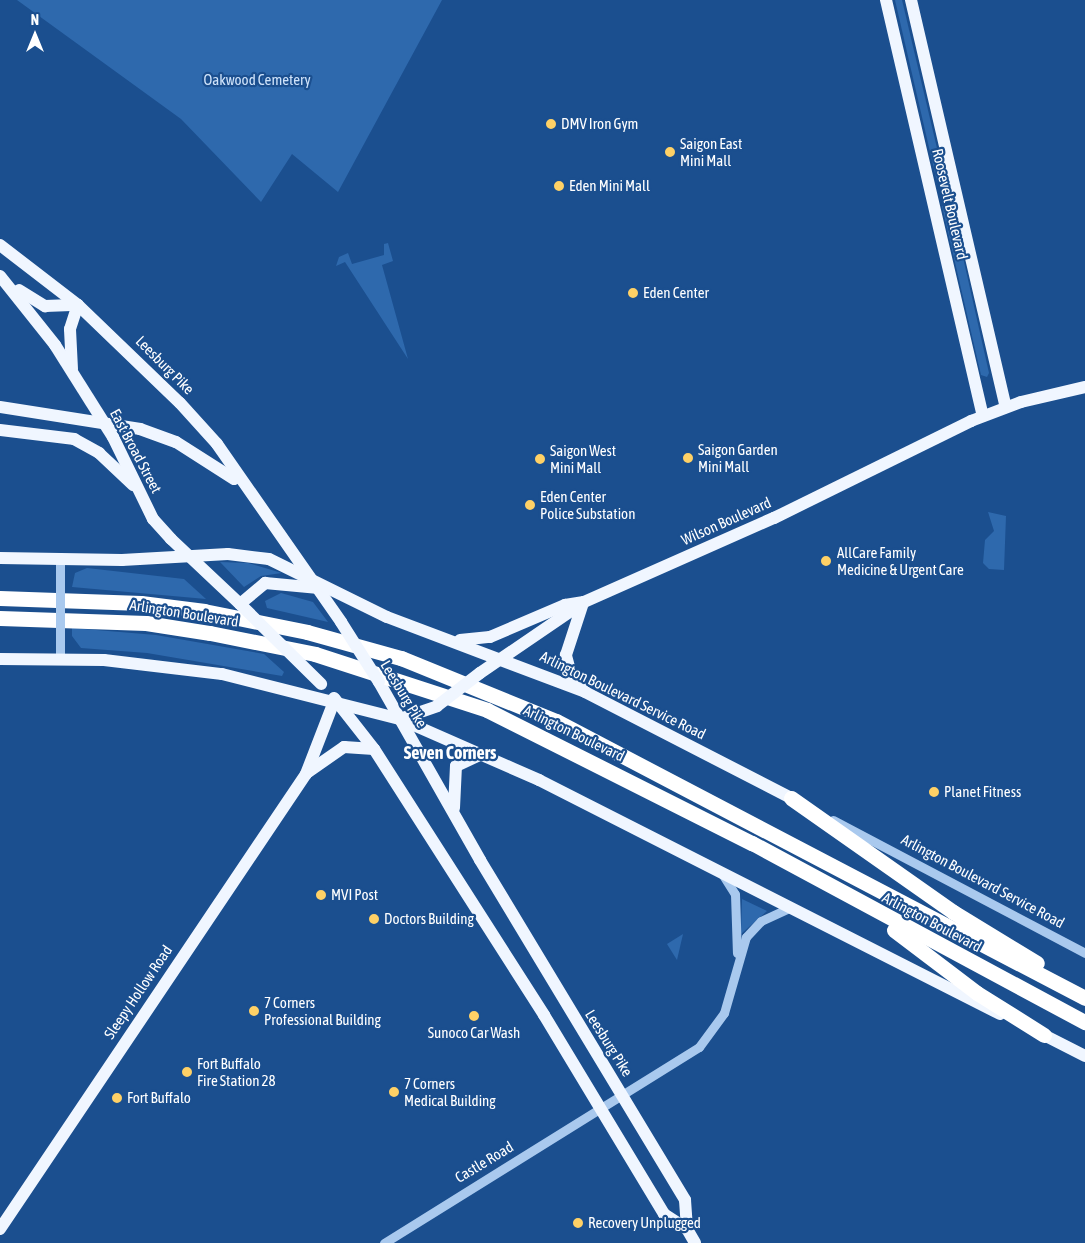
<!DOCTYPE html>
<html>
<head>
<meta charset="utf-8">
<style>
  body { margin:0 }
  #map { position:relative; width:1085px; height:1243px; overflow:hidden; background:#1b4f8f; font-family:"Asap Condensed",sans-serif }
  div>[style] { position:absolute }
  .green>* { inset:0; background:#2e69ad }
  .minor>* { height:9px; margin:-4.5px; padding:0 4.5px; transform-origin:4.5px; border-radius:4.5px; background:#a9c9ee }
  .major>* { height:12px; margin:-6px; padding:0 6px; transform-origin:6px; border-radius:6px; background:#f0f6ff }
  .highway>* { height:15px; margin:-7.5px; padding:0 7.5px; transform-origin:7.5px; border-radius:7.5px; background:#fff }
  .minor-bridge>* { height:9px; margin:-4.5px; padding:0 4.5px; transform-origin:4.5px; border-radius:4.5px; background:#a9c9ee }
  .major-bridge>* { height:12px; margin:-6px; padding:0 6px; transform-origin:6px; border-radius:6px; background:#f0f6ff }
  .dots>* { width:14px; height:14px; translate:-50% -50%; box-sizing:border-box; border:2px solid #1b4f8f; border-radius:50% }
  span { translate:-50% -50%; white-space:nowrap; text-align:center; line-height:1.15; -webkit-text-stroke:4.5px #1b4f8f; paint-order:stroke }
  .park-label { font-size:15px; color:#cfe3fa }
  .poi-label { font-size:15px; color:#fff }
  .left { translate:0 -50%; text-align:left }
  .street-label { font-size:15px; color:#fff }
  .quarter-label { font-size:18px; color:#fff; font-weight:700 }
  .north { position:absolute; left:10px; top:10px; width:50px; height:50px; -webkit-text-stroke:4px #1b4f8f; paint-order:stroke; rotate:0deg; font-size:14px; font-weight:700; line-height:20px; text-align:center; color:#fff }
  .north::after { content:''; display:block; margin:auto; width:18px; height:22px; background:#fff; clip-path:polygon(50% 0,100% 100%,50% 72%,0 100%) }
</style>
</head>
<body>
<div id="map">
  <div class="green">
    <div style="clip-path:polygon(17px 0,442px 0,338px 192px,292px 154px,261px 202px,181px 119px)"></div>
    <div style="clip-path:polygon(895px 0,902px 0,944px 178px,941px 183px,937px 182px)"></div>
    <div style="clip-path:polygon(951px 204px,989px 373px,987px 377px,981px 375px,942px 206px)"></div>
    <div style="clip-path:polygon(388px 243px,393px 261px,382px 265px,408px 359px,345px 262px,336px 266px,339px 257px,348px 253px,352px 264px,384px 255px,384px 244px)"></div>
    <div style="clip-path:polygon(988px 512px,1006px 516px,1004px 570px,989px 569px,983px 563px,985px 540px,994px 531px)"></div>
    <div style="clip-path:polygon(220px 562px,248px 563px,282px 573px,261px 576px,244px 587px)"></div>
    <div style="clip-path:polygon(87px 568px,184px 579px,206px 599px,72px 587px,75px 573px)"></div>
    <div style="clip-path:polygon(281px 593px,313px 602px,328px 622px,267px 608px,265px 601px)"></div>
    <div style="clip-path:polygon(72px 628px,156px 635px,264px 654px,284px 672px,282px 676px,147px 653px,81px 648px,72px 636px)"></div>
    <div style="clip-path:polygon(742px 899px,767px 911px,741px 934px)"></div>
    <div style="clip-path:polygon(683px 934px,677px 960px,667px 944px)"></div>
  </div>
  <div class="minor">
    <div style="left:60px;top:557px;width:28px;rotate:90deg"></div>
    <div style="left:60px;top:630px;width:29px;rotate:90deg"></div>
    <div style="left:833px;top:820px;width:285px;rotate:27.8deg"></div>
    <div style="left:723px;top:875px;width:22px;rotate:58deg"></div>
    <div style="left:735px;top:894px;width:59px;rotate:88.1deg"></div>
    <div style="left:384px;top:1243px;width:371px;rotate:-31.9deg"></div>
    <div style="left:699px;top:1047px;width:42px;rotate:-53.7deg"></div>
    <div style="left:724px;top:1013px;width:79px;rotate:-73.9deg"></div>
    <div style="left:746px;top:937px;width:22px;rotate:-47deg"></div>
    <div style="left:761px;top:921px;width:33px;rotate:-25deg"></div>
  </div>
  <div class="major">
    <div style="left:886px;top:0;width:427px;rotate:76.9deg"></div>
    <div style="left:911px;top:0;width:418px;rotate:76.9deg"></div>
    <div style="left:0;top:245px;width:98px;rotate:37.6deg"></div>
    <div style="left:78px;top:305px;width:141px;rotate:43.9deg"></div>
    <div style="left:180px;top:403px;width:55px;rotate:47.9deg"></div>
    <div style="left:217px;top:444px;width:217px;rotate:55.1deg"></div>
    <div style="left:0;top:276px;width:88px;rotate:51.4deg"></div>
    <div style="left:55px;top:345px;width:109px;rotate:57.8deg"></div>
    <div style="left:113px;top:437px;width:91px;rotate:64deg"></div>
    <div style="left:153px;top:519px;width:27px;rotate:48deg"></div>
    <div style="left:171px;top:539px;width:95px;rotate:43.3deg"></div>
    <div style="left:240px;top:604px;width:33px;rotate:-40deg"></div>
    <div style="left:265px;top:583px;width:54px;rotate:5.3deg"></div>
    <div style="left:19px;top:290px;width:31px;rotate:32deg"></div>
    <div style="left:45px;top:306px;width:33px;rotate:-2deg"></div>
    <div style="left:72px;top:369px;width:40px;rotate:-92.9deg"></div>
    <div style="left:70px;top:329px;width:25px;rotate:-72deg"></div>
    <div style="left:0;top:407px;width:142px;rotate:8.9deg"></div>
    <div style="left:140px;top:429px;width:38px;rotate:20deg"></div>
    <div style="left:176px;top:442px;width:69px;rotate:32.5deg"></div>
    <div style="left:0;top:430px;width:75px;rotate:6.9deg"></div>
    <div style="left:74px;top:439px;width:29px;rotate:29deg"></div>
    <div style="left:99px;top:453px;width:47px;rotate:43.3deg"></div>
    <div style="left:0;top:558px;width:122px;rotate:0.9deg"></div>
    <div style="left:122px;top:560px;width:106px;rotate:-3.2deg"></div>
    <div style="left:228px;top:554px;width:41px;rotate:7deg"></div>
    <div style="left:269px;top:559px;width:131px;rotate:26.2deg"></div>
    <div style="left:387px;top:617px;width:212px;rotate:20.7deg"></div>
    <div style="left:585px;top:692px;width:232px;rotate:27.2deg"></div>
    <div style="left:460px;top:640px;width:30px;rotate:-6deg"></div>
    <div style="left:490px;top:637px;width:82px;rotate:-23.1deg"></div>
    <div style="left:565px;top:605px;width:19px;rotate:-9deg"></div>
    <div style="left:0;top:659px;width:104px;rotate:0.6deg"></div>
    <div style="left:104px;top:660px;width:119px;rotate:6.8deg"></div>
    <div style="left:222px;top:674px;width:184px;rotate:14.2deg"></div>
    <div style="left:400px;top:719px;width:152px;rotate:23.7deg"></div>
    <div style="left:539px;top:780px;width:517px;rotate:26.91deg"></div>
    <div style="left:480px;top:673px;width:126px;rotate:-34.3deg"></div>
    <div style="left:584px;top:602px;width:208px;rotate:-23.9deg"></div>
    <div style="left:774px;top:518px;width:220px;rotate:-26.2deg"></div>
    <div style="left:971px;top:421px;width:53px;rotate:-20.8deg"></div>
    <div style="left:1021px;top:402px;width:66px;rotate:-13.2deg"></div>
    <div style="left:379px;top:682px;width:205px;rotate:60.4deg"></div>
    <div style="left:480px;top:860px;width:397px;rotate:58.9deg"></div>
    <div style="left:685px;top:1200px;width:29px;rotate:86deg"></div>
    <div style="left:582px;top:688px;width:14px;rotate:-135deg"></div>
    <div style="left:572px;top:678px;width:24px;rotate:-105deg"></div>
    <div style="left:566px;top:655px;width:55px;rotate:-71.9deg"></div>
    <div style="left:334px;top:698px;width:65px;rotate:51.9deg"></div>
    <div style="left:374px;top:749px;width:316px;rotate:57.4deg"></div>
    <div style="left:544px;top:1015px;width:232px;rotate:58.9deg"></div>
    <div style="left:664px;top:1214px;width:27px;rotate:33deg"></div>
    <div style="left:687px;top:1229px;width:16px;rotate:60deg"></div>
    <div style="left:400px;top:719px;width:39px;rotate:-19deg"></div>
    <div style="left:308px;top:772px;width:44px;rotate:-34.8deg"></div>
    <div style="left:344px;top:747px;width:30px;rotate:4deg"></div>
    <div style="left:454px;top:808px;width:42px;rotate:-87.3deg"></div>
    <div style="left:456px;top:766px;width:29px;rotate:-25deg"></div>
    <div style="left:1036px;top:1031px;width:55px;rotate:27deg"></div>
    <div style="left:0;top:1229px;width:548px;rotate:-56.08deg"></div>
    <div style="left:306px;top:774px;width:80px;rotate:-68.9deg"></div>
  </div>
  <div class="highway">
    <div style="left:0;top:598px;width:141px;rotate:2deg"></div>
    <div style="left:141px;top:603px;width:64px;rotate:7.2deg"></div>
    <div style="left:204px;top:611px;width:105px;rotate:11.5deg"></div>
    <div style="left:307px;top:632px;width:98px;rotate:15.5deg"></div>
    <div style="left:401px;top:658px;width:167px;rotate:22.1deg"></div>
    <div style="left:556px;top:721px;width:597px;rotate:27.64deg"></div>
    <div style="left:0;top:618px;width:146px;rotate:2deg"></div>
    <div style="left:146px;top:623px;width:65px;rotate:8.9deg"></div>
    <div style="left:210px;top:633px;width:107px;rotate:11.3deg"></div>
    <div style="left:315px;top:654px;width:181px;rotate:18deg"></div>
    <div style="left:487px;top:710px;width:297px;rotate:26.7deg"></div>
    <div style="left:752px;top:843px;width:378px;rotate:28.3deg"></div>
    <div style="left:791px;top:798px;width:198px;rotate:35.1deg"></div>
    <div style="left:953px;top:912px;width:98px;rotate:31.3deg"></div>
    <div style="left:894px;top:930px;width:104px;rotate:37.2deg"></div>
    <div style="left:977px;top:993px;width:79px;rotate:32.1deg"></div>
  </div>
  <div class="minor-bridge">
    <div style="left:60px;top:585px;width:45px;rotate:90deg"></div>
  </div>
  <div class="major-bridge">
    <div style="left:240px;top:604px;width:114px;rotate:44.6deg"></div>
    <div style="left:341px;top:622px;width:71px;rotate:57.7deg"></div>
    <div style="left:437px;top:706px;width:54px;rotate:-37.5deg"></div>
  </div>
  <div class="dots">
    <div style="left:551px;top:124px;background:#ffd166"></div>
    <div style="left:670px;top:152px;background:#ffd166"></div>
    <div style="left:559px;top:186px;background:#ffd166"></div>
    <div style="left:633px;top:293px;background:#ffd166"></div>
    <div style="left:688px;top:458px;background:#ffd166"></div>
    <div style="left:540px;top:459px;background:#ffd166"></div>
    <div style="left:530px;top:505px;background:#ffd166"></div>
    <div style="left:826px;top:561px;background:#ffd166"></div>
    <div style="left:934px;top:792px;background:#ffd166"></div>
    <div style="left:321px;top:895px;background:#ffd166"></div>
    <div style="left:374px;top:919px;background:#ffd166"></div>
    <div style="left:254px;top:1011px;background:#ffd166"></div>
    <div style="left:474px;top:1016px;background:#ffd166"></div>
    <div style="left:187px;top:1072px;background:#ffd166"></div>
    <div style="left:394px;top:1092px;background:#ffd166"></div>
    <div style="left:117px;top:1098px;background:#ffd166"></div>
    <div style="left:578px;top:1223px;background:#ffd166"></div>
  </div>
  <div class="park-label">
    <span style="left:257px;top:80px">Oakwood Cemetery</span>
  </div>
  <div class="poi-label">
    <span class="left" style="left:561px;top:124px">DMV Iron Gym</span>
    <span class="left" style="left:680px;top:152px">Saigon East<br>Mini Mall</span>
    <span class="left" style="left:569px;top:186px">Eden Mini Mall</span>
    <span class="left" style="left:643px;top:293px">Eden Center</span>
    <span class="left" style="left:698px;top:458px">Saigon Garden<br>Mini Mall</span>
    <span class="left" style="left:550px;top:459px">Saigon West<br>Mini Mall</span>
    <span class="left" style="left:540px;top:505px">Eden Center<br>Police Substation</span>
    <span class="left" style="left:837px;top:561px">AllCare Family<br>Medicine &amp; Urgent Care</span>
    <span class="left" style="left:944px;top:792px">Planet Fitness</span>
    <span class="left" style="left:331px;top:895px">MVI Post</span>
    <span class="left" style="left:384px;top:919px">Doctors Building</span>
    <span class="left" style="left:264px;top:1011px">7 Corners<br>Professional Building</span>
    <span style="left:474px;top:1033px">Sunoco Car Wash</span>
    <span class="left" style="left:197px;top:1072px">Fort Buffalo<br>Fire Station 28</span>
    <span class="left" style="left:404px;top:1092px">7 Corners<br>Medical Building</span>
    <span class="left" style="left:127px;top:1098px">Fort Buffalo</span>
    <span class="left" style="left:588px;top:1223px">Recovery Unplugged</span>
  </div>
  <div class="street-label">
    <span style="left:950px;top:204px;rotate:77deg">Roosevelt Boulevard</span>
    <span style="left:165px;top:365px;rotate:45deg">Leesburg Pike</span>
    <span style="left:136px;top:451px;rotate:62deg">East Broad Street</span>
    <span style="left:726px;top:521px;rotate:-24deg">Wilson Boulevard</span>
    <span style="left:184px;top:613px;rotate:9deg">Arlington Boulevard</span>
    <span style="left:404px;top:694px;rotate:59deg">Leesburg Pike</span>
    <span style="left:623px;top:695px;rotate:26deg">Arlington Boulevard Service Road</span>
    <span style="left:574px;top:733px;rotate:26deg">Arlington Boulevard</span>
    <span style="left:983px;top:881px;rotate:28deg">Arlington Boulevard Service Road</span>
    <span style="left:932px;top:922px;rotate:28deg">Arlington Boulevard</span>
    <span style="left:138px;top:992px;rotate:-56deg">Sleepy Hollow Road</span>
    <span style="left:609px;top:1043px;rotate:58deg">Leesburg Pike</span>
    <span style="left:484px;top:1162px;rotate:-31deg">Castle Road</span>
  </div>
  <div class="quarter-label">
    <span style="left:450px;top:753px">Seven Corners</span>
  </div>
  <div class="north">N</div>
</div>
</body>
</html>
